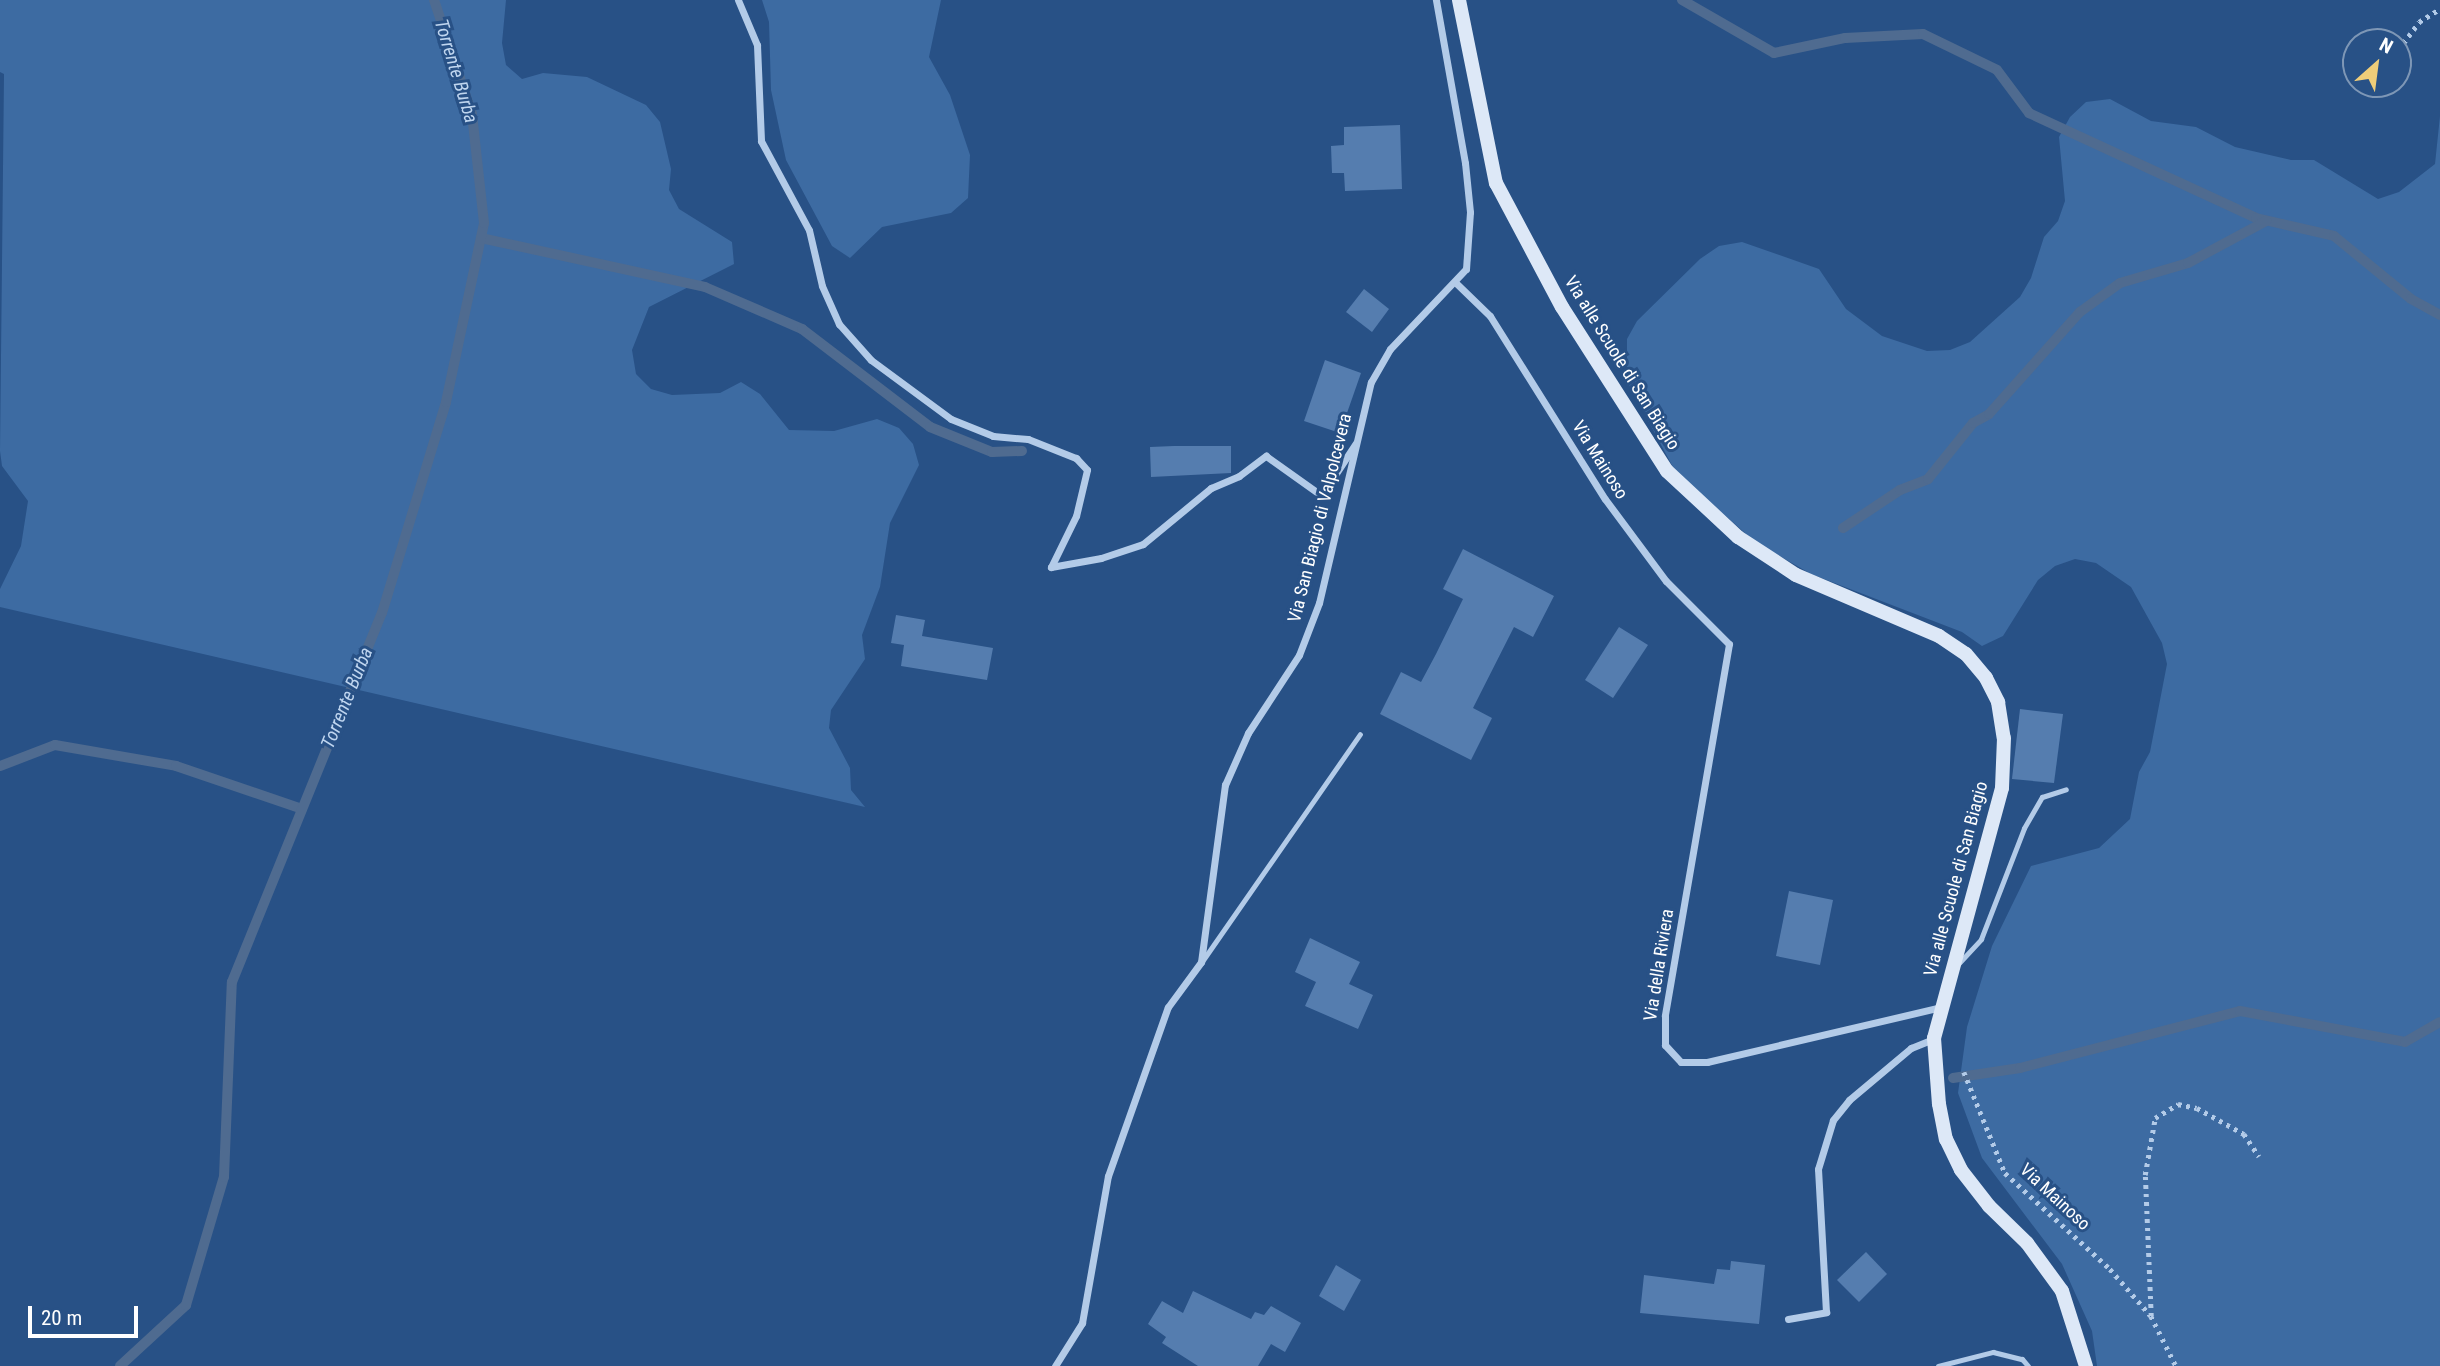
<!DOCTYPE html>
<html>
<head>
<meta charset="utf-8">
<style>
  body { margin:0 }
  #map { position:relative; width:2440px; height:1366px; overflow:hidden; background:#285186; font-family:"Roboto Condensed",sans-serif }
  div>[style] { position:absolute }
  .green>* { inset:0; background:#3d6ba2 }
  .stream>* { height:10px; margin:-5px; padding:0 5px; transform-origin:5px; border-radius:5px; background:#4f6b90 }
  .building>* { inset:0; background:#557daf }
  .path>* { height:4.5px; margin-top:-2.25px; transform-origin:0; background:repeating-linear-gradient(90deg,#b3cbe8 0 3.5px,transparent 0 8.5px) }
  .lane>* { height:5px; margin:-2.5px; padding:0 2.5px; transform-origin:2.5px; border-radius:2.5px; background:#b3cbe8 }
  .street>* { height:7px; margin:-3.5px; padding:0 3.5px; transform-origin:3.5px; border-radius:3.5px; background:#b3cbe8 }
  .secondary>* { height:14px; margin:-7px; padding:0 7px; transform-origin:7px; border-radius:7px; background:#dde8f7 }
  span { translate:-50% -50%; white-space:nowrap; text-align:center; line-height:1.15; -webkit-text-stroke:6px #285186; paint-order:stroke }
  .street-label { font-size:18px; color:#fff }
  .water-label { font-size:19px; color:#bfd5ef; font-style:italic }
  .north { position:absolute; left:2342px; top:28px; width:70px; height:70px; box-sizing:border-box; background:#285186; border:2px solid #7e97b6; border-radius:50%; rotate:28deg; font-size:19px; font-weight:700; line-height:28px; text-align:center; color:#fff }
  .north::after { content:''; display:block; margin:auto; width:24px; height:32px; background:#efcd79; clip-path:polygon(50% 0,100% 100%,50% 72%,0 100%) }
  .scale { position:absolute; left:28px; top:1306px; width:110px; height:32px; box-sizing:border-box; border:4px solid #fff; border-top:0; padding-left:9px; font-size:21px; line-height:24px; white-space:nowrap; color:#fff; -webkit-text-stroke:5px #285186; paint-order:stroke }
</style>
</head>
<body>
<div id="map">
  <div class="green">
    <div style="clip-path:polygon(0 0,506px 0,502px 43px,506px 65px,522px 79px,543px 73px,587px 77px,646px 105px,660px 122px,671px 169px,669px 190px,679px 209px,732px 242px,734px 264px,649px 307px,632px 350px,636px 374px,651px 389px,672px 395px,720px 393px,741px 382px,760px 394px,789px 430px,834px 431px,877px 419px,899px 428px,913px 444px,919px 465px,890px 523px,880px 587px,862px 635px,865px 659px,831px 710px,829px 728px,850px 768px,851px 790px,865px 807px,0 607px,0 589px,21px 546px,28px 501px,2px 466px,0 451px,4px 74px,0 72px)"></div>
    <div style="clip-path:polygon(762px 0,941px 0,929px 57px,950px 95px,970px 155px,968px 198px,951px 213px,882px 227px,850px 258px,832px 246px,786px 160px,771px 90px,769px 22px)"></div>
    <div style="clip-path:polygon(2110px 99px,2151px 121px,2196px 127px,2235px 147px,2291px 160px,2314px 160px,2378px 199px,2399px 192px,2435px 164px,2440px 116px,2440px 1366px,2097px 1366px,2092px 1331px,2062px 1264px,1982px 1158px,1958px 1093px,1967px 1027px,1992px 946px,2031px 866px,2099px 848px,2130px 819px,2139px 772px,2150px 752px,2167px 664px,2162px 643px,2131px 587px,2096px 563px,2075px 559px,2055px 566px,2038px 580px,2003px 636px,1982px 646px,1962px 632px,1811px 574px,1754px 541px,1675px 471px,1627px 381px,1627px 339px,1637px 321px,1700px 259px,1719px 246px,1742px 242px,1819px 269px,1846px 309px,1882px 336px,1927px 351px,1950px 350px,1970px 342px,2020px 297px,2031px 278px,2044px 237px,2058px 221px,2065px 201px,2059px 137px,2070px 117px,2086px 102px)"></div>
  </div>
  <div class="stream">
    <div style="left:1682px;top:0;width:106px;rotate:29.9deg"></div>
    <div style="left:1774px;top:53px;width:73px;rotate:-11.9deg"></div>
    <div style="left:1845px;top:38px;width:78px;rotate:-2.9deg"></div>
    <div style="left:1923px;top:34px;width:82px;rotate:25.9deg"></div>
    <div style="left:1997px;top:70px;width:54px;rotate:53.3deg"></div>
    <div style="left:2029px;top:113px;width:250px;rotate:24.8deg"></div>
    <div style="left:2256px;top:218px;width:80px;rotate:13deg"></div>
    <div style="left:2334px;top:236px;width:99px;rotate:39.3deg"></div>
    <div style="left:2411px;top:299px;width:33px;rotate:29deg"></div>
    <div style="left:481px;top:238px;width:229px;rotate:12.3deg"></div>
    <div style="left:705px;top:287px;width:106px;rotate:23.4deg"></div>
    <div style="left:802px;top:329px;width:161px;rotate:37.4deg"></div>
    <div style="left:930px;top:427px;width:67px;rotate:22deg"></div>
    <div style="left:992px;top:452px;width:30px;rotate:-2deg"></div>
    <div style="left:1843px;top:528px;width:69px;rotate:-33.7deg"></div>
    <div style="left:1900px;top:490px;width:30px;rotate:-21deg"></div>
    <div style="left:1928px;top:479px;width:72px;rotate:-51.2deg"></div>
    <div style="left:1973px;top:423px;width:18px;rotate:-29deg"></div>
    <div style="left:1989px;top:414px;width:137px;rotate:-48.3deg"></div>
    <div style="left:2080px;top:312px;width:49px;rotate:-35.9deg"></div>
    <div style="left:2120px;top:283px;width:71px;rotate:-16.4deg"></div>
    <div style="left:2188px;top:263px;width:89px;rotate:-28.3deg"></div>
    <div style="left:0;top:766px;width:59px;rotate:-20.9deg"></div>
    <div style="left:55px;top:745px;width:123px;rotate:9.8deg"></div>
    <div style="left:176px;top:766px;width:133px;rotate:18.8deg"></div>
    <div style="left:1953px;top:1078px;width:68px;rotate:-8.5deg"></div>
    <div style="left:2020px;top:1068px;width:227px;rotate:-14.5deg"></div>
    <div style="left:2240px;top:1011px;width:168px;rotate:10.6deg"></div>
    <div style="left:2405px;top:1042px;width:40px;rotate:-29.7deg"></div>
    <div style="left:120px;top:1366px;width:90px;rotate:-42.7deg"></div>
    <div style="left:186px;top:1305px;width:134px;rotate:-73.5deg"></div>
    <div style="left:224px;top:1177px;width:195px;rotate:-87.7deg"></div>
    <div style="left:232px;top:982px;width:398px;rotate:-67.9deg"></div>
    <div style="left:382px;top:613px;width:220px;rotate:-73.1deg"></div>
    <div style="left:446px;top:402px;width:183px;rotate:-78deg"></div>
    <div style="left:484px;top:223px;width:110px;rotate:-96.3deg"></div>
    <div style="left:472px;top:114px;width:120px;rotate:-108.4deg"></div>
  </div>
  <div class="building">
    <div style="clip-path:polygon(1400px 125px,1402px 189px,1345px 191px,1344px 173px,1332px 173px,1331px 146px,1344px 145px,1344px 127px)"></div>
    <div style="clip-path:polygon(1364px 289px,1389px 309px,1372px 332px,1346px 312px)"></div>
    <div style="clip-path:polygon(1325px 360px,1361px 373px,1340px 433px,1304px 421px)"></div>
    <div style="clip-path:polygon(1174px 446px,1231px 446px,1231px 473px,1151px 477px,1150px 447px)"></div>
    <div style="clip-path:polygon(1463px 549px,1554px 596px,1533px 637px,1514px 627px,1473px 708px,1492px 718px,1471px 760px,1380px 714px,1401px 672px,1421px 682px,1436px 654px,1463px 599px,1443px 589px)"></div>
    <div style="clip-path:polygon(896px 615px,925px 620px,922px 636px,993px 648px,987px 680px,901px 666px,904px 645px,891px 643px)"></div>
    <div style="clip-path:polygon(1619px 627px,1648px 645px,1613px 698px,1585px 680px)"></div>
    <div style="clip-path:polygon(2020px 709px,2063px 714px,2054px 783px,2012px 779px)"></div>
    <div style="clip-path:polygon(1789px 891px,1833px 900px,1820px 965px,1776px 956px)"></div>
    <div style="clip-path:polygon(1310px 938px,1360px 962px,1349px 984px,1373px 995px,1358px 1029px,1305px 1006px,1316px 982px,1295px 972px)"></div>
    <div style="clip-path:polygon(1866px 1252px,1887px 1274px,1859px 1302px,1837px 1280px)"></div>
    <div style="clip-path:polygon(1731px 1261px,1765px 1265px,1759px 1324px,1640px 1313px,1644px 1275px,1714px 1284px,1717px 1269px,1730px 1270px)"></div>
    <div style="clip-path:polygon(1336px 1265px,1361px 1280px,1344px 1311px,1319px 1296px)"></div>
    <div style="clip-path:polygon(1193px 1291px,1251px 1319px,1255px 1312px,1264px 1315px,1271px 1306px,1301px 1323px,1285px 1352px,1271px 1344px,1258px 1366px,1198px 1366px,1162px 1343px,1166px 1337px,1148px 1324px,1162px 1301px,1183px 1313px)"></div>
  </div>
  <div class="path">
    <div style="left:2398px;top:50px;width:35px;rotate:-53deg"></div>
    <div style="left:2419px;top:22px;width:25px;rotate:-32deg"></div>
    <div style="left:1964px;top:1072px;width:109px;rotate:67.9deg"></div>
    <div style="left:2005px;top:1173px;width:142px;rotate:42.4deg"></div>
    <div style="left:2110px;top:1269px;width:62px;rotate:48.9deg"></div>
    <div style="left:2151px;top:1316px;width:56px;rotate:63.4deg"></div>
    <div style="left:2151px;top:1316px;width:141px;rotate:-92.4deg"></div>
    <div style="left:2145px;top:1175px;width:58px;rotate:-80deg"></div>
    <div style="left:2155px;top:1118px;width:27px;rotate:-31deg"></div>
    <div style="left:2178px;top:1104px;width:19px;rotate:12deg"></div>
    <div style="left:2197px;top:1108px;width:54px;rotate:29deg"></div>
    <div style="left:2244px;top:1134px;width:27px;rotate:56deg"></div>
  </div>
  <div class="lane">
    <div style="left:1203px;top:960px;width:275px;rotate:-55.2deg"></div>
    <div style="left:1958px;top:964px;width:34px;rotate:-47deg"></div>
    <div style="left:1981px;top:939px;width:119px;rotate:-68.8deg"></div>
    <div style="left:2024px;top:828px;width:36px;rotate:-60deg"></div>
    <div style="left:2042px;top:797px;width:25px;rotate:-18deg"></div>
    <div style="left:1938px;top:1366px;width:57px;rotate:-14.3deg"></div>
    <div style="left:1993px;top:1352px;width:30px;rotate:14deg"></div>
    <div style="left:2022px;top:1359px;width:9px;rotate:49deg"></div>
  </div>
  <div class="street">
    <div style="left:738px;top:0;width:49px;rotate:67.1deg"></div>
    <div style="left:757px;top:45px;width:96px;rotate:87.6deg"></div>
    <div style="left:761px;top:141px;width:101px;rotate:61.7deg"></div>
    <div style="left:809px;top:230px;width:57px;rotate:76.9deg"></div>
    <div style="left:822px;top:286px;width:42px;rotate:65.9deg"></div>
    <div style="left:839px;top:324px;width:48px;rotate:48.4deg"></div>
    <div style="left:871px;top:360px;width:99px;rotate:36.4deg"></div>
    <div style="left:951px;top:419px;width:45px;rotate:22deg"></div>
    <div style="left:993px;top:436px;width:35px;rotate:5deg"></div>
    <div style="left:1028px;top:439px;width:52px;rotate:21.6deg"></div>
    <div style="left:1076px;top:458px;width:16px;rotate:47deg"></div>
    <div style="left:1087px;top:470px;width:47px;rotate:103.4deg"></div>
    <div style="left:1076px;top:516px;width:57px;rotate:116.1deg"></div>
    <div style="left:1051px;top:567px;width:51px;rotate:-10.2deg"></div>
    <div style="left:1101px;top:558px;width:44px;rotate:-18.4deg"></div>
    <div style="left:1143px;top:544px;width:88px;rotate:-39.5deg"></div>
    <div style="left:1211px;top:488px;width:30px;rotate:-23deg"></div>
    <div style="left:1239px;top:476px;width:34px;rotate:-37deg"></div>
    <div style="left:1266px;top:456px;width:64px;rotate:35.4deg"></div>
    <div style="left:1318px;top:493px;width:8px;rotate:-23deg"></div>
    <div style="left:1325px;top:490px;width:56px;rotate:-56.6deg"></div>
    <div style="left:1457px;top:284px;width:46px;rotate:44.1deg"></div>
    <div style="left:1490px;top:316px;width:216px;rotate:57.9deg"></div>
    <div style="left:1605px;top:499px;width:102px;rotate:53.4deg"></div>
    <div style="left:1666px;top:581px;width:89px;rotate:45deg"></div>
    <div style="left:1729px;top:644px;width:377px;rotate:99.8deg"></div>
    <div style="left:1665px;top:1016px;width:29px;rotate:90deg"></div>
    <div style="left:1665px;top:1045px;width:23px;rotate:47deg"></div>
    <div style="left:1681px;top:1062px;width:26px"></div>
    <div style="left:1707px;top:1062px;width:240px;rotate:-13.2deg"></div>
    <div style="left:1788px;top:1319px;width:39px;rotate:-10deg"></div>
    <div style="left:1826px;top:1312px;width:143px;rotate:-93.2deg"></div>
    <div style="left:1818px;top:1169px;width:51px;rotate:-73deg"></div>
    <div style="left:1833px;top:1120px;width:26px;rotate:-51deg"></div>
    <div style="left:1849px;top:1100px;width:81px;rotate:-40deg"></div>
    <div style="left:1911px;top:1048px;width:24px;rotate:-22deg"></div>
    <div style="left:1055px;top:1366px;width:51px;rotate:-57.9deg"></div>
    <div style="left:1082px;top:1323px;width:149px;rotate:-80deg"></div>
    <div style="left:1108px;top:1176px;width:179px;rotate:-70.5deg"></div>
    <div style="left:1168px;top:1007px;width:56px;rotate:-53.7deg"></div>
    <div style="left:1201px;top:962px;width:179px;rotate:-82.3deg"></div>
    <div style="left:1225px;top:785px;width:57px;rotate:-66.1deg"></div>
    <div style="left:1248px;top:733px;width:93px;rotate:-56.8deg"></div>
    <div style="left:1299px;top:655px;width:56px;rotate:-69deg"></div>
    <div style="left:1319px;top:603px;width:227px;rotate:-76.8deg"></div>
    <div style="left:1371px;top:382px;width:38px;rotate:-60deg"></div>
    <div style="left:1390px;top:349px;width:110px;rotate:-46.5deg"></div>
    <div style="left:1466px;top:269px;width:57px;rotate:-86deg"></div>
    <div style="left:1470px;top:212px;width:49px;rotate:-95.8deg"></div>
    <div style="left:1465px;top:163px;width:166px;rotate:-100.1deg"></div>
  </div>
  <div class="secondary">
    <div style="left:1459px;top:0;width:187px;rotate:78.6deg"></div>
    <div style="left:1496px;top:183px;width:140px;rotate:62deg"></div>
    <div style="left:1562px;top:307px;width:195px;rotate:57.4deg"></div>
    <div style="left:1667px;top:471px;width:97px;rotate:42.9deg"></div>
    <div style="left:1738px;top:537px;width:69px;rotate:33.2deg"></div>
    <div style="left:1796px;top:575px;width:155px;rotate:23.1deg"></div>
    <div style="left:1939px;top:636px;width:32px;rotate:34deg"></div>
    <div style="left:1966px;top:654px;width:31px;rotate:50deg"></div>
    <div style="left:1986px;top:678px;width:27px;rotate:63deg"></div>
    <div style="left:1998px;top:702px;width:36px;rotate:81deg"></div>
    <div style="left:2004px;top:738px;width:50px;rotate:92.3deg"></div>
    <div style="left:2002px;top:788px;width:259px;rotate:105.2deg"></div>
    <div style="left:1934px;top:1038px;width:66px;rotate:85.7deg"></div>
    <div style="left:1939px;top:1104px;width:36px;rotate:79deg"></div>
    <div style="left:1946px;top:1139px;width:34px;rotate:64deg"></div>
    <div style="left:1961px;top:1170px;width:46px;rotate:52.1deg"></div>
    <div style="left:1989px;top:1206px;width:53px;rotate:44.2deg"></div>
    <div style="left:2027px;top:1243px;width:59px;rotate:53.9deg"></div>
    <div style="left:2062px;top:1291px;width:79px;rotate:72.3deg"></div>
  </div>
  <div class="street-label">
    <span style="left:1622px;top:363px;rotate:58deg">Via alle Scuole di San Biagio</span>
    <span style="left:1600px;top:460px;rotate:58deg">Via Mainoso</span>
    <span style="left:1320px;top:518px;rotate:-76deg">Via San Biagio di Valpolcevera</span>
    <span style="left:1956px;top:879px;rotate:-75deg">Via alle Scuole di San Biagio</span>
    <span style="left:1659px;top:965px;rotate:-81deg">Via della Riviera</span>
    <span style="left:2055px;top:1197px;rotate:43deg">Via Mainoso</span>
  </div>
  <div class="water-label">
    <span style="left:456px;top:71px;rotate:73deg">Torrente Burba</span>
    <span style="left:347px;top:698px;rotate:-68deg">Torrente Burba</span>
  </div>
  <div class="north">N</div>
  <div class="scale">20 m</div>
</div>
</body>
</html>
